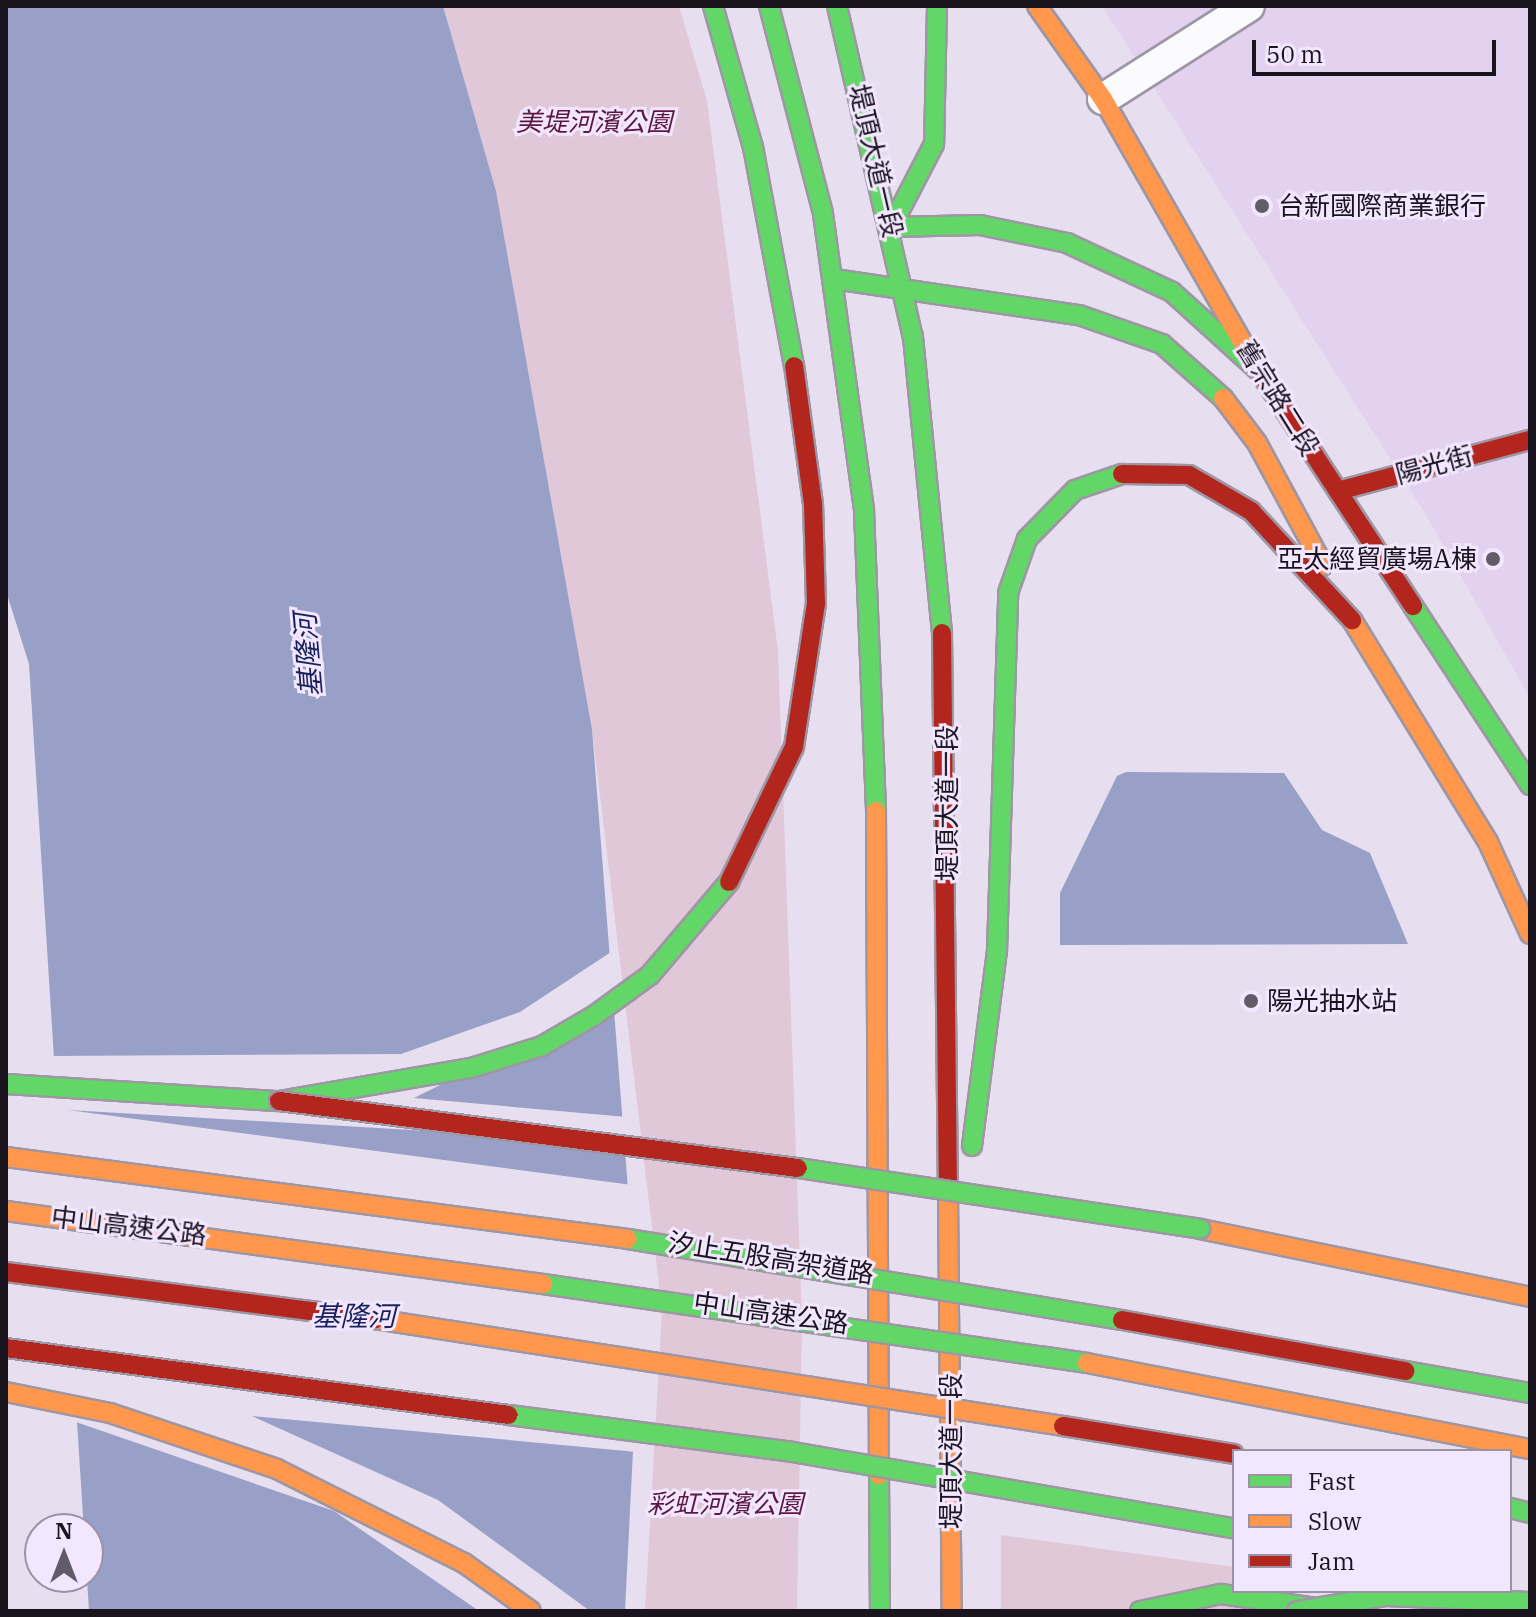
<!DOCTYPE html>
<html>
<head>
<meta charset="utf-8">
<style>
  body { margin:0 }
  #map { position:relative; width:1536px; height:1617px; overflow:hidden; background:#e7deef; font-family:"IBM Plex Serif","Noto Sans TC",serif }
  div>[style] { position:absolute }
  .built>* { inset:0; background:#e2d2ef }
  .green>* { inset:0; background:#e0c8d9 }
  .water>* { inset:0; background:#98a0c7 }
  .pier>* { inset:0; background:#e7deef }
  .roads { filter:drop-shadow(2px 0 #9e96a4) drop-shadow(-2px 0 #9e96a4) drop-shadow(0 2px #9e96a4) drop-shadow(0 -2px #9e96a4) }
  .street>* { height:30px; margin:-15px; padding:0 15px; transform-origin:15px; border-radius:15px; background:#fbfafd }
  .fast>* { height:18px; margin:-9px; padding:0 9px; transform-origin:9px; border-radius:9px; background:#63d668 }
  .slow>* { height:18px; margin:-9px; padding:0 9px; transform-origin:9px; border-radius:9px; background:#ff974d }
  .jam>* { height:18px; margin:-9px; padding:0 9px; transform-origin:9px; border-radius:9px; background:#b3261e }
  .bridges { filter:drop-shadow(2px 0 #9e96a4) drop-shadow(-2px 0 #9e96a4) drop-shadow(0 2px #9e96a4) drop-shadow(0 -2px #9e96a4) }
  .fast-bridge>* { height:18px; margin:-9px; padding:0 9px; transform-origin:9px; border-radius:9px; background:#63d668 }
  .slow-bridge>* { height:18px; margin:-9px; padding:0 9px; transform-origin:9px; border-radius:9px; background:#ff974d }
  .jam-bridge>* { height:18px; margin:-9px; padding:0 9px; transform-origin:9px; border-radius:9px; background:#b3261e }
  .dots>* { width:22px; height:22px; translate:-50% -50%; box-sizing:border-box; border:4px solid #f3e6ff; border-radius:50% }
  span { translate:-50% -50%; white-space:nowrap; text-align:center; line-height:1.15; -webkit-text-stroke:6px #f3e6ff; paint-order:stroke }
  .park-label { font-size:26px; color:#5b183f; font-style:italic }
  .street-label { font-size:26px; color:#1a141f }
  .poi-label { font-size:26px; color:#1a141f }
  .left { translate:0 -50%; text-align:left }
  .right { translate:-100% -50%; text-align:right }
  .water-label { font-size:28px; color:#18235e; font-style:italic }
  .frame { position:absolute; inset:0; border:8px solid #1a141f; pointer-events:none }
  .legend { position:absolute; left:1232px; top:1449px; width:280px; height:144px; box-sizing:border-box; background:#f3e6ff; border:2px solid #9c92a5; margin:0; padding:10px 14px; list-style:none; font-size:24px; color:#1a141f }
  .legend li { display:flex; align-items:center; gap:16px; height:40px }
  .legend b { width:40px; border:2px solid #9c92a5 }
  .north { position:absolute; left:24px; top:1513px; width:80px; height:80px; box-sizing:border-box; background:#f3e6ff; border:2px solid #9c92a5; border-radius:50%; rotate:0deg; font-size:22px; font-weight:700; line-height:32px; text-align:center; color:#1a141f }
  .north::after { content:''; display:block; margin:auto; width:28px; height:36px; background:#625b68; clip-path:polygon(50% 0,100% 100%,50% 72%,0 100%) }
  .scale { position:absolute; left:1252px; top:40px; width:244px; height:36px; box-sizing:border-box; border:4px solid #1a141f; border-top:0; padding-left:10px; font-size:24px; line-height:28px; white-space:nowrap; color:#1a141f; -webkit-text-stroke:6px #f3e6ff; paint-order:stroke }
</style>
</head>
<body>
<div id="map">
  <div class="built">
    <div style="clip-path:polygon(1102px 6px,1530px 6px,1530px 698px,1426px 515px)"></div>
  </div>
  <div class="green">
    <div style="clip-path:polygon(443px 6px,679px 6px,707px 101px,778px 651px,802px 1322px,797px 1611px,645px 1611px,662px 1310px,592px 729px,496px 191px)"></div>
    <div style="clip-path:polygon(1001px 1535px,1234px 1567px,1234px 1591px,1304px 1611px,1001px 1611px)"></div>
  </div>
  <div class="water">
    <div style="clip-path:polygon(6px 6px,443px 6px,496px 191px,592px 729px,639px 1330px,625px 1611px,89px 1611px,29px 664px,6px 591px)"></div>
    <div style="clip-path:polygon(1126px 772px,1284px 773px,1322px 830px,1370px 853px,1408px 944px,1060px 945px,1060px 893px,1117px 776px)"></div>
  </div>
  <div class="pier">
    <div style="clip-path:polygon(614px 950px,617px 997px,414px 1098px,627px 1117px,629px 1150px,549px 1138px,68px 1110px,632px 1185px,643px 1330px,637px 1452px,252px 1416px,438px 1500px,590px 1611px,479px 1611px,334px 1511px,73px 1421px,50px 1056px,401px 1054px,520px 1012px)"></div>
  </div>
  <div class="roads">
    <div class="street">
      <div style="left:1103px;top:99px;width:173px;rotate:-32.5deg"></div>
    </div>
    <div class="fast">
      <div style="left:713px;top:6px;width:147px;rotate:74.2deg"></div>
      <div style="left:753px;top:147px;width:223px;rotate:79.4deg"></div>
      <div style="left:769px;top:6px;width:215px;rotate:75.4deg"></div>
      <div style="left:823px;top:214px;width:300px;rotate:82.1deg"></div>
      <div style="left:864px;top:511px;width:300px;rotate:87.7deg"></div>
      <div style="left:837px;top:6px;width:340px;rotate:77.1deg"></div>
      <div style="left:913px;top:337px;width:297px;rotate:84.4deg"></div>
      <div style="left:937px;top:6px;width:138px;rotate:91.2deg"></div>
      <div style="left:934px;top:144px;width:93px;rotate:117.4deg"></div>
      <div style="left:891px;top:227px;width:89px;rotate:-1.3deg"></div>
      <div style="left:980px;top:225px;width:89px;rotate:11.7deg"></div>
      <div style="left:1067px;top:243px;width:116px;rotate:25deg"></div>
      <div style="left:1172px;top:292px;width:118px;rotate:42.2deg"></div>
      <div style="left:834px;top:279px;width:248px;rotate:8.4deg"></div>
      <div style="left:1079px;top:315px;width:88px;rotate:19.3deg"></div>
      <div style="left:1162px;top:344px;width:81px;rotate:41.5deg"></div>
      <div style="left:1413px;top:606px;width:214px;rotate:56.8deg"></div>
      <div style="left:6px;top:1084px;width:274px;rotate:3.6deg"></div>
      <div style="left:279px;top:1101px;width:195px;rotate:-9.8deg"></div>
      <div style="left:471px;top:1068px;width:74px;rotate:-17.2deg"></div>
      <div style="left:542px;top:1046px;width:61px;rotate:-30.3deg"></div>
      <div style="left:595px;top:1015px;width:68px;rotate:-36deg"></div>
      <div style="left:650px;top:975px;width:122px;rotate:-49.7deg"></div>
      <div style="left:972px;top:1146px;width:197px;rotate:-82.7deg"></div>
      <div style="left:997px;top:951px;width:358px;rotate:-88.2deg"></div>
      <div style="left:1008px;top:593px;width:57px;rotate:-70.6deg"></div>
      <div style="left:1027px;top:539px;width:69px;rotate:-45.6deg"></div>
      <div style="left:1075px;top:490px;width:50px;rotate:-18.8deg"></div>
      <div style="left:879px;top:1475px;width:136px;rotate:89.6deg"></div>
      <div style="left:1510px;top:1508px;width:21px;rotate:14deg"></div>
      <div style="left:1140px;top:1611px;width:83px;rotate:-11.9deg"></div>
      <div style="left:1221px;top:1594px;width:118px;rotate:8.3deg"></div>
    </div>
    <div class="slow">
      <div style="left:1037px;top:6px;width:114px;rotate:54.6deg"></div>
      <div style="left:1103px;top:99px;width:308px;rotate:60.2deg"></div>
      <div style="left:1223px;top:398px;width:56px;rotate:52.9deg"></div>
      <div style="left:1257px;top:443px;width:139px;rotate:61.6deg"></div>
      <div style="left:1352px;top:620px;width:260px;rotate:58.5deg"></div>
      <div style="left:1488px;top:842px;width:101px;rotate:65.5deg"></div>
      <div style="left:876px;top:811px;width:664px;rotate:89.74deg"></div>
      <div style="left:948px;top:1192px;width:419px;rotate:89.5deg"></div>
      <div style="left:1200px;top:1229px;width:337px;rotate:11.6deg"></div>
      <div style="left:6px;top:1392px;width:106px;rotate:11.4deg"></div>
      <div style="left:110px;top:1413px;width:176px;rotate:18.5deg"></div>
      <div style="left:277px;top:1469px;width:209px;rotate:26.7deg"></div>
      <div style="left:464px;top:1563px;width:82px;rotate:35.6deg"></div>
    </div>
    <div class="jam">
      <div style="left:1256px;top:366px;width:287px;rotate:56.8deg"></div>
      <div style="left:1122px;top:474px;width:67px;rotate:0.9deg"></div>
      <div style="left:1189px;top:475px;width:72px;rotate:30.1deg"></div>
      <div style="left:1251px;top:511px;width:149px;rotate:47.2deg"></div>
      <div style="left:1338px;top:491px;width:199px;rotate:-14.9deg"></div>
      <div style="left:942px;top:633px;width:559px;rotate:89.39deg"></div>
      <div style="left:729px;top:882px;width:150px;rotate:-64.3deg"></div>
      <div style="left:794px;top:747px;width:145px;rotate:-81.3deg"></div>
      <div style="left:816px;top:604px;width:100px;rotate:-91.7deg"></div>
      <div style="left:813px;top:504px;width:139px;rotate:-97.8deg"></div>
    </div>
  </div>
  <div class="bridges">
    <div class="fast-bridge">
      <div style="left:798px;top:1168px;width:407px;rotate:8.6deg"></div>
      <div style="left:628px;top:1239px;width:501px;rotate:9.31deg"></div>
      <div style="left:543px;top:1284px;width:550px;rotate:8.26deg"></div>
      <div style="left:1405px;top:1371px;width:127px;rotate:10deg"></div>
      <div style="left:509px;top:1415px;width:285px;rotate:7.4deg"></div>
      <div style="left:792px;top:1452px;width:448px;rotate:9.8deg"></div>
      <div style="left:1297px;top:1611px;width:89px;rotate:-9.7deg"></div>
      <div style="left:1385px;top:1596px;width:145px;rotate:2.4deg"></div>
    </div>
    <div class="slow-bridge">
      <div style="left:6px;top:1157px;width:627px;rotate:7.51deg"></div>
      <div style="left:6px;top:1211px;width:542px;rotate:7.74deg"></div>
      <div style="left:375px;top:1319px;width:696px;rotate:8.84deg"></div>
      <div style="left:1087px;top:1363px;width:451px;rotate:11deg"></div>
    </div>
    <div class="jam-bridge">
      <div style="left:279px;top:1101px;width:523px;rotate:7.36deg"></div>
      <div style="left:6px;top:1272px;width:372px;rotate:7.3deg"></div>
      <div style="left:1122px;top:1320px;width:288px;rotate:10.2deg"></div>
      <div style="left:6px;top:1348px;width:507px;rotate:7.59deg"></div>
      <div style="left:1063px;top:1426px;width:173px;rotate:9.3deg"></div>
    </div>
  </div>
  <div class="dots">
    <div style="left:1262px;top:206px;background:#625b68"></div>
    <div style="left:1493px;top:559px;background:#625b68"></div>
    <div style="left:1251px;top:1001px;background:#625b68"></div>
  </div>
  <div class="park-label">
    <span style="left:594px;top:122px">美堤河濱公園</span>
    <span style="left:725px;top:1504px">彩虹河濱公園</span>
  </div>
  <div class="street-label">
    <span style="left:876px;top:161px;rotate:77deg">堤頂大道一段</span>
    <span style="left:1278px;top:398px;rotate:58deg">舊宗路二段</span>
    <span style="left:1434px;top:465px;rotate:-15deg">陽光街</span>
    <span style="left:947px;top:803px;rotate:-90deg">堤頂大道一段</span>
    <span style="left:129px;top:1226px;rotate:7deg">中山高速公路</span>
    <span style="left:771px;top:1258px;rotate:9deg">汐止五股高架道路</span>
    <span style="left:771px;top:1313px;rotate:8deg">中山高速公路</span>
    <span style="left:951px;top:1451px;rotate:-90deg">堤頂大道一段</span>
  </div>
  <div class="poi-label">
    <span class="left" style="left:1278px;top:206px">台新國際商業銀行</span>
    <span class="right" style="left:1477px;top:559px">亞太經貿廣場A棟</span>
    <span class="left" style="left:1267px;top:1001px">陽光抽水站</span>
  </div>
  <div class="water-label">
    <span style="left:308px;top:655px;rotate:-95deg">基隆河</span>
    <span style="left:354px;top:1316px">基隆河</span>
  </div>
  <div class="frame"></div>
  <ul class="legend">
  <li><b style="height:10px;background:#63d668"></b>Fast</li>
  <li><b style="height:10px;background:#ff974d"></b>Slow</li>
  <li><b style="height:10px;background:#b3261e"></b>Jam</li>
  </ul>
  <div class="north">N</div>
  <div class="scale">50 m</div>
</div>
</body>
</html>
